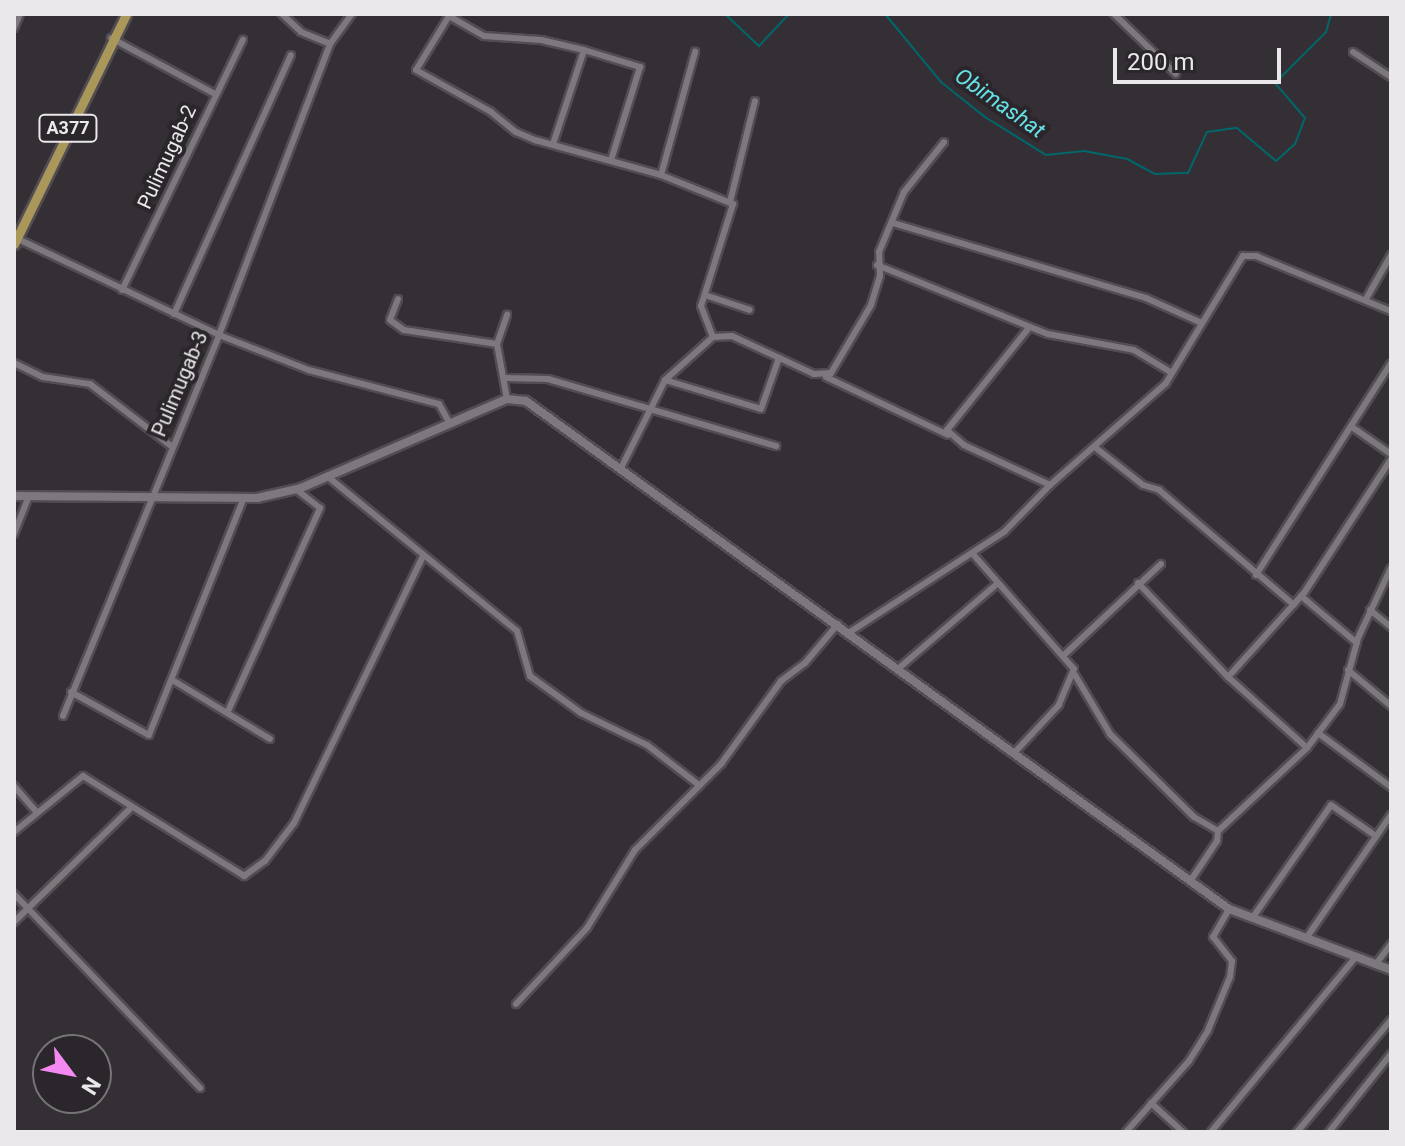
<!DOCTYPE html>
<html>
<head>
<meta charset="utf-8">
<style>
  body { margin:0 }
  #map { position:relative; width:1405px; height:1146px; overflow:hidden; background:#342f35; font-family:Roboto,sans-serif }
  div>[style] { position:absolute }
  .stream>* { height:2px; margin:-1px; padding:0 1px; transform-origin:1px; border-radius:1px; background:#00676a }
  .roads { filter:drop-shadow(2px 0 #524d52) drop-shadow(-2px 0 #524d52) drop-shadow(0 2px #524d52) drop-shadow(0 -2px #524d52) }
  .street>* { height:6px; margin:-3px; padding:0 3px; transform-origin:3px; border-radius:3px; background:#7d777e }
  .secondary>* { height:8px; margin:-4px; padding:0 4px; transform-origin:4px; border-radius:4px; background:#7d777e }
  .primary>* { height:9px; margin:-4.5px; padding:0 4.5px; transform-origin:4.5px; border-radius:4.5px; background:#aa975a }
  span { translate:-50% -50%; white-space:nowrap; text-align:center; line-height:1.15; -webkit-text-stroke:8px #2a262b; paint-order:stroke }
  .shield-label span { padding:2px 6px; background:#2a262b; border:2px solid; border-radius:6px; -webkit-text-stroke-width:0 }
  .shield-label { font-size:18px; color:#ebe8eb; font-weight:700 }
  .street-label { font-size:20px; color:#ebe8eb }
  .water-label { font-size:22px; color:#66e1e6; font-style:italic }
  .frame { position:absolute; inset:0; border:16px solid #ebe8eb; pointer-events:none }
  .north { position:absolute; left:32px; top:1034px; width:80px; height:80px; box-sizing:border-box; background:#2a262b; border:2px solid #777478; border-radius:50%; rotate:122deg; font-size:22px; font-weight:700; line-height:32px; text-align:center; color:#ebe8eb }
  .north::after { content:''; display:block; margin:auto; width:28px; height:36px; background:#f489f1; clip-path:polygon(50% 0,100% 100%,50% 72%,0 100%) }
  .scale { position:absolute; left:1113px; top:48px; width:168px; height:36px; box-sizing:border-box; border:4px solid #ebe8eb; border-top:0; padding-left:10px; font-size:24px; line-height:28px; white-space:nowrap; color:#ebe8eb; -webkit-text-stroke:6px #2a262b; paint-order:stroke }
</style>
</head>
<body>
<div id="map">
  <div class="stream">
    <div style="left:725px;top:14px;width:47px;rotate:43.3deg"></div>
    <div style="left:759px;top:46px;width:44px;rotate:-46.8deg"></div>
    <div style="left:885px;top:14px;width:88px;rotate:50.5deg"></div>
    <div style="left:941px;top:82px;width:56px;rotate:38.5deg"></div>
    <div style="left:985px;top:117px;width:72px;rotate:31.9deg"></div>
    <div style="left:1046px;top:155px;width:38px;rotate:-6deg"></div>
    <div style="left:1084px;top:151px;width:44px;rotate:10.5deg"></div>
    <div style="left:1127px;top:159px;width:32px;rotate:28deg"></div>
    <div style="left:1155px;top:174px;width:33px;rotate:-2deg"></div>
    <div style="left:1188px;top:173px;width:45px;rotate:-65.1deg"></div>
    <div style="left:1207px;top:132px;width:30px;rotate:-8deg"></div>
    <div style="left:1237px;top:128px;width:51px;rotate:40.2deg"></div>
    <div style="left:1276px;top:161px;width:25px;rotate:-42deg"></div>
    <div style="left:1295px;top:144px;width:28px;rotate:-69deg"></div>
    <div style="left:1305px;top:118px;width:46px;rotate:-130.6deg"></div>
    <div style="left:1275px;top:83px;width:72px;rotate:-45deg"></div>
    <div style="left:1326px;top:32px;width:19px;rotate:-74deg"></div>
  </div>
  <div class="roads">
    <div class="street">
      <div style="left:282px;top:14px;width:26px;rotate:43deg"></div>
      <div style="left:301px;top:32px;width:31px;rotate:22deg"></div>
      <div style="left:330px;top:44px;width:37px;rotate:-54deg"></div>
      <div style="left:1114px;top:14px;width:86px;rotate:44.1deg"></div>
      <div style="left:14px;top:28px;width:15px;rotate:-67deg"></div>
      <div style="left:111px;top:38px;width:118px;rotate:28.3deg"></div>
      <div style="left:584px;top:50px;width:59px;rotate:16.9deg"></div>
      <div style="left:640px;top:67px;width:97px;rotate:107.3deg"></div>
      <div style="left:1353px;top:52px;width:45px;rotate:33.3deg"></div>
      <div style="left:553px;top:144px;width:99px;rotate:-71.7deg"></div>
      <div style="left:584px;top:50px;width:44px;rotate:-166.9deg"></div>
      <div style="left:541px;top:40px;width:57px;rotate:-176deg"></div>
      <div style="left:484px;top:36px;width:40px;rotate:-150.3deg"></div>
      <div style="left:449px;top:16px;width:63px;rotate:121.4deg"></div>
      <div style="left:416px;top:70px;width:86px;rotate:29.2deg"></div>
      <div style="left:491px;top:112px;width:32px;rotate:39deg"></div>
      <div style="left:516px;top:132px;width:21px;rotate:23deg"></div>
      <div style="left:535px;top:140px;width:131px;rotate:15.5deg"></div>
      <div style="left:661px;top:175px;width:78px;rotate:21.9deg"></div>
      <div style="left:733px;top:204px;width:107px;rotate:107.4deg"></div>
      <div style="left:701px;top:306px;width:33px;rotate:69deg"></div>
      <div style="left:661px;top:175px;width:128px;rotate:-74.5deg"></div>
      <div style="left:730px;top:202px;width:104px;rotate:-76.1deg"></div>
      <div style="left:893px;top:223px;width:264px;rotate:16.5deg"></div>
      <div style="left:1146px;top:298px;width:61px;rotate:24.1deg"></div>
      <div style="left:16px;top:238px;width:225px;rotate:25.5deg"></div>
      <div style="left:219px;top:335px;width:97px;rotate:21.3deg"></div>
      <div style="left:309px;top:370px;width:134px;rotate:14.7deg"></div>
      <div style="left:439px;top:404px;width:23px;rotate:61deg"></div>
      <div style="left:877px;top:265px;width:184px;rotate:22deg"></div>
      <div style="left:1048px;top:334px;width:87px;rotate:10.5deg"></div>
      <div style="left:1134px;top:350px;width:44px;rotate:31.2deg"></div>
      <div style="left:122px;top:290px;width:278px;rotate:-64.2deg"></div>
      <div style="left:705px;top:295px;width:47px;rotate:18.4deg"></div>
      <div style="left:398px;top:299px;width:22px;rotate:111deg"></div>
      <div style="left:390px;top:320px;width:17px;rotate:36deg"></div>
      <div style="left:404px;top:330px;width:94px;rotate:8.6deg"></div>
      <div style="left:497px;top:344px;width:56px;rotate:79.7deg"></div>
      <div style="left:1366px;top:299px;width:51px;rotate:-60.4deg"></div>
      <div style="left:174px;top:314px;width:284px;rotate:-65.7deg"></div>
      <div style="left:497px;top:344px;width:31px;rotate:-71deg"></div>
      <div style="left:14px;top:363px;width:32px;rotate:26deg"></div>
      <div style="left:43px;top:377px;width:48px;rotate:8.5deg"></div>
      <div style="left:90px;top:384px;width:102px;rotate:37.4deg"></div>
      <div style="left:826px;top:377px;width:135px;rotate:25.4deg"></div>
      <div style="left:505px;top:378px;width:43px;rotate:1.3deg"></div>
      <div style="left:548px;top:379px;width:238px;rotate:16.4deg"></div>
      <div style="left:665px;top:380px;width:100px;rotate:16.8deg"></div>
      <div style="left:761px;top:409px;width:54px;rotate:-70.6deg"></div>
      <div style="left:1352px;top:427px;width:47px;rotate:34.7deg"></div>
      <div style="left:1096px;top:448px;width:60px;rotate:38.2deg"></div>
      <div style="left:1143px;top:485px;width:17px;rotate:17deg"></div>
      <div style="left:1159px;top:490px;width:177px;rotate:40.4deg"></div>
      <div style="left:621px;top:468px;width:98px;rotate:-63.4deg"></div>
      <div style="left:665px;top:380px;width:64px;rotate:-41.9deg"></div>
      <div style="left:713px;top:337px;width:19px;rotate:-3deg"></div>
      <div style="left:732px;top:336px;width:90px;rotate:24.9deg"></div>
      <div style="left:814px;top:374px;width:17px;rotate:-3deg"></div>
      <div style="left:831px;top:373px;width:79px;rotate:-59.5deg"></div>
      <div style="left:871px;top:305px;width:30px;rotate:-73deg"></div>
      <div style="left:880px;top:276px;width:24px;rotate:-92deg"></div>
      <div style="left:879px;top:252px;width:65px;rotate:-67.4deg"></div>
      <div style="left:904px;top:192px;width:64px;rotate:-51.3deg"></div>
      <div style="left:327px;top:476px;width:245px;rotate:39.2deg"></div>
      <div style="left:517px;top:631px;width:47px;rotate:73.9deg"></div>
      <div style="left:530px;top:676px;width:63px;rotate:36deg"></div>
      <div style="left:581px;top:713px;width:73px;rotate:25.9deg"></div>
      <div style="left:647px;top:745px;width:66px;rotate:37.6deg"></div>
      <div style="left:1050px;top:485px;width:154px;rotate:-41.3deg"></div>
      <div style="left:1166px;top:383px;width:149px;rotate:-58.8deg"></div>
      <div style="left:1243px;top:256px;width:13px"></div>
      <div style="left:1256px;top:256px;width:146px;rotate:22.2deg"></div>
      <div style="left:14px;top:534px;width:41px;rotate:-68.5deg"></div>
      <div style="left:972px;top:553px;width:154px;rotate:48.7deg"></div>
      <div style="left:1074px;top:669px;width:39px;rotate:113deg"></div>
      <div style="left:1059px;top:705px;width:64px;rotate:133.1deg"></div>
      <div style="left:1256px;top:575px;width:251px;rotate:-57.5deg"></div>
      <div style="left:1138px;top:583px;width:130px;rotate:46.2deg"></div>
      <div style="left:1228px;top:677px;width:106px;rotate:41.9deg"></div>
      <div style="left:1301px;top:596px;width:73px;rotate:40deg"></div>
      <div style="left:1370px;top:610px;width:27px;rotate:39deg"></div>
      <div style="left:850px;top:632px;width:184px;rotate:-33deg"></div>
      <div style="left:1004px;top:532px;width:66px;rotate:-45.6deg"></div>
      <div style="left:1050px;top:485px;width:95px;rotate:-155.1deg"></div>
      <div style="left:964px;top:445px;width:23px;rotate:-139deg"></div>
      <div style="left:947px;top:430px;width:129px;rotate:-51.3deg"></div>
      <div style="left:1064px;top:655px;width:133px;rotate:-43.2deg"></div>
      <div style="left:899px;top:668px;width:129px;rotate:-40.6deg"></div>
      <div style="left:1348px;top:670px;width:56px;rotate:39.9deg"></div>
      <div style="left:1075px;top:675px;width:69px;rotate:59.3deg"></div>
      <div style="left:1110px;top:734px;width:118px;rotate:44.7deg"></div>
      <div style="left:1194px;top:817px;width:28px;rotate:30deg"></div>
      <div style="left:1228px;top:677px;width:113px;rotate:-47.9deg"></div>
      <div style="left:1304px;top:593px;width:160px;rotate:-57deg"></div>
      <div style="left:174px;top:681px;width:112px;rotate:31.1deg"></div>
      <div style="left:71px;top:692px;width:89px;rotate:28.9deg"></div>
      <div style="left:149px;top:735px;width:253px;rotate:-68.2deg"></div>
      <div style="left:229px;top:709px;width:221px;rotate:-65.6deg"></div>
      <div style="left:320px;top:508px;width:31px;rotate:-142deg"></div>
      <div style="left:63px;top:716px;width:412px;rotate:-67.7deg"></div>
      <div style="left:219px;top:335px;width:311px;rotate:-69.1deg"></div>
      <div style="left:1318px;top:733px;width:91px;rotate:36.5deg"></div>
      <div style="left:14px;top:786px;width:35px;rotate:49deg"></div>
      <div style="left:14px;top:832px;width:89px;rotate:-39.1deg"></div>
      <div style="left:83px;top:776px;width:190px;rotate:31.8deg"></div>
      <div style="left:244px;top:876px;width:26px;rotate:-36deg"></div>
      <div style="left:265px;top:861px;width:48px;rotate:-52.7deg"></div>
      <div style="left:294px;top:823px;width:297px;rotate:-64.2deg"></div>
      <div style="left:1191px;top:880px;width:47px;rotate:-56.3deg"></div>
      <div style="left:1217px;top:841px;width:10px;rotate:-84deg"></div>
      <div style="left:1218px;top:831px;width:122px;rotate:-43deg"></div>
      <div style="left:1307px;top:748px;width:55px;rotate:-53.1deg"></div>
      <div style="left:1340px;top:704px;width:68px;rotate:-74.7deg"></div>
      <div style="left:1358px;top:638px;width:77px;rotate:-64.8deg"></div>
      <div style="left:14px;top:894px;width:269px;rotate:46.2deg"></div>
      <div style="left:1253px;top:917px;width:136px;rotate:-55.1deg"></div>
      <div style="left:1331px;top:805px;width:55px;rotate:34.6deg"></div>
      <div style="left:14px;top:922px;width:165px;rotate:-44.3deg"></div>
      <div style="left:1307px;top:937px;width:148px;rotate:-55.5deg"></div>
      <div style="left:1376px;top:964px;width:25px;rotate:-53deg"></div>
      <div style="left:516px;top:1004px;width:104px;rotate:-46.9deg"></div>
      <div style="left:587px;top:928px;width:92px;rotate:-58.4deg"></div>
      <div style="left:635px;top:850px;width:122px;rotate:-45deg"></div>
      <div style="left:721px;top:764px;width:102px;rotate:-54.1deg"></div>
      <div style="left:781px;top:681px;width:30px;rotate:-37deg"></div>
      <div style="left:805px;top:663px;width:51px;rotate:-49.8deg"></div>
      <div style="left:1151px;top:1103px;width:43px;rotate:42.2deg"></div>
      <div style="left:1126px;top:1132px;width:95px;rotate:-48.4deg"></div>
      <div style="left:1189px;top:1061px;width:36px;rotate:-58deg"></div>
      <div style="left:1208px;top:1030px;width:57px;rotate:-67.5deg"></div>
      <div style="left:1230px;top:977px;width:16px;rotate:-83deg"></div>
      <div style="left:1232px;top:961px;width:31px;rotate:-128deg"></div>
      <div style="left:1213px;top:937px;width:32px;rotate:-60deg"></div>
      <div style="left:1211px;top:1132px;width:227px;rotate:-50.4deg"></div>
      <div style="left:1297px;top:1132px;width:146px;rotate:-50deg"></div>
      <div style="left:1329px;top:1132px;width:100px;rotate:-51.5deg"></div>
    </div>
    <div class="secondary">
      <div style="left:14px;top:496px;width:243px;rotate:0.5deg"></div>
      <div style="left:257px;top:498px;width:45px;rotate:-12.8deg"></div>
      <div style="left:301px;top:488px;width:224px;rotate:-23.4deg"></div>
      <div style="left:507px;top:399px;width:19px;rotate:6deg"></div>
      <div style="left:526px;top:401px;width:867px;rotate:35.85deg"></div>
      <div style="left:1229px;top:909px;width:173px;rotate:20.6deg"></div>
    </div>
    <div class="primary">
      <div style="left:14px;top:244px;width:256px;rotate:-64deg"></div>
    </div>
  </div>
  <div class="shield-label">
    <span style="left:68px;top:128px">A377</span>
  </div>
  <div class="street-label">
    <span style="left:167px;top:157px;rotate:-65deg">Pulimugab-2</span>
    <span style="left:180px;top:384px;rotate:-67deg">Pulimugab-3</span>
  </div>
  <div class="water-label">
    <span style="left:1000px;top:103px;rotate:35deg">Obimashat</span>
  </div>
  <div class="frame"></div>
  <div class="north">N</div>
  <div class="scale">200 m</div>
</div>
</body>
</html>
